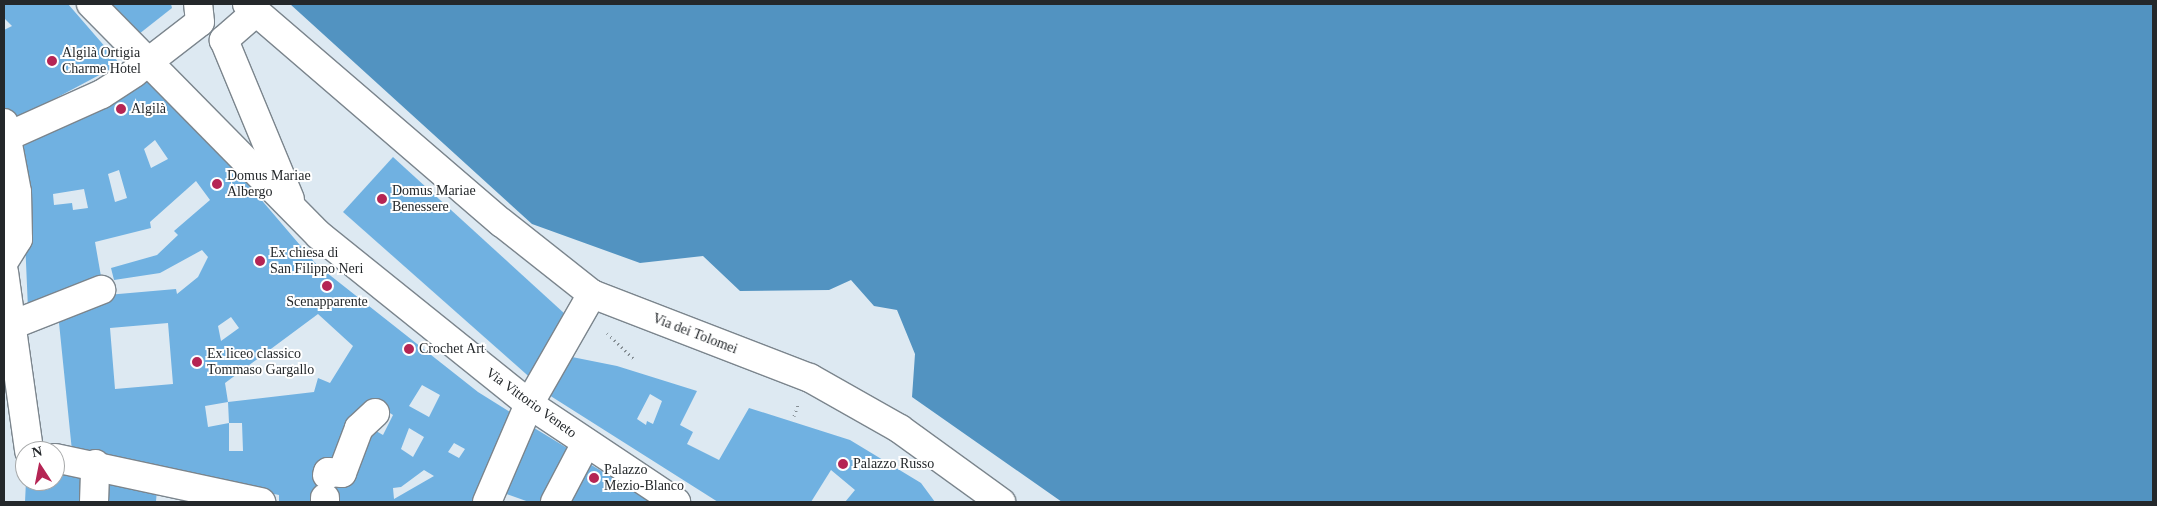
<!DOCTYPE html>
<html>
<head>
<meta charset="utf-8">
<style>
  body { margin:0 }
  #map { position:relative; width:2157px; height:506px; overflow:hidden; background:#dde9f2; font-family:Georgia,serif }
  div>[style] { position:absolute }
  .water>* { inset:0; background:#5293c1 }
  .building>* { inset:0; background:#70b1e1 }
  .path>* { height:3px; margin-top:-1.5px; transform-origin:0; background:repeating-linear-gradient(90deg,#858e94 0 1px,transparent 0 5px) }
  .roads { filter:drop-shadow(1px 0 #7b858d) drop-shadow(-1px 0 #7b858d) drop-shadow(0 1px #7b858d) drop-shadow(0 -1px #7b858d) }
  .minor>* { height:28px; margin:-14px; padding:0 14px; transform-origin:14px; border-radius:14px; background:#fff }
  .dots>* { width:14px; height:14px; translate:-50% -50%; box-sizing:border-box; border:2px solid #fff; border-radius:50% }
  span { translate:-50% -50%; white-space:nowrap; text-align:center; line-height:1.15; -webkit-text-stroke:4px #fff; paint-order:stroke }
  .poi-label { font-size:14px; color:#24282b }
  .left { translate:0 -50%; text-align:left }
  .street-label { font-size:14px; color:#24282b }
  .frame { position:absolute; inset:0; border:5px solid #24282b; pointer-events:none }
  .north { position:absolute; left:15px; top:441px; width:50px; height:50px; box-sizing:border-box; background:#fff; border:1px solid #a7a9aa; border-radius:50%; rotate:349deg; font-size:14px; font-weight:700; line-height:20px; text-align:center; color:#24282b }
  .north::after { content:''; display:block; margin:auto; width:18px; height:22px; background:#b52554; clip-path:polygon(50% 0,100% 100%,50% 72%,0 100%) }
</style>
</head>
<body>
<div id="map">
  <div class="water">
    <div style="clip-path:polygon(290px 4px,2153px 4px,2153px 502px,1062px 502px,912px 397px,915px 354px,897px 310px,874px 306px,851px 280px,829px 290px,740px 291px,703px 256px,640px 263px,532px 224px)"></div>
  </div>
  <div class="building">
    <div style="clip-path:polygon(4px 4px,68px 4px,120px 64px,11px 122px,4px 116px,4px 30px,12px 26px,4px 18px)"></div>
    <div style="clip-path:polygon(112px 4px,171px 4px,172px 8px,139px 34px)"></div>
    <div style="clip-path:polygon(evenodd,145px 79px,206px 135px,317px 265px,478px 392px,518px 417px,480px 502px,279px 502px,279px 495px,72px 451px,58px 313px,107px 295px,176px 289px,177px 294px,198px 277px,208px 257px,202px 250px,160px 273px,114px 280px,111px 268px,157px 255px,178px 235px,174px 231px,210px 200px,196px 181px,150px 222px,151px 228px,95px 242px,102px 282px,28px 309px,21px 147px,92px 113px,145px 79px,155px 140px,168px 159px,151px 168px,144px 149px,155px 140px,145px 79px,119px 170px,127px 198px,115px 202px,108px 174px,119px 170px,145px 79px,84px 189px,88px 208px,73px 210px,72px 203px,54px 205px,53px 194px,84px 189px,145px 79px,318px 314px,353px 346px,330px 383px,318px 378px,314px 392px,228px 402px,229px 423px,242px 423px,243px 451px,229px 451px,229px 423px,208px 427px,205px 406px,228px 402px,225px 383px,318px 314px,145px 79px,231px 317px,239px 328px,221px 341px,218px 326px,231px 317px,145px 79px,168px 323px,173px 384px,115px 389px,110px 328px,168px 323px,145px 79px,422px 385px,440px 395px,429px 417px,409px 406px,422px 385px,145px 79px,372px 401px,393px 415px,383px 435px,369px 427px,372px 401px,145px 79px,409px 428px,424px 437px,413px 457px,401px 449px,409px 428px,145px 79px,454px 443px,465px 449px,459px 458px,448px 452px,454px 443px,145px 79px,424px 470px,434px 476px,394px 499px,393px 488px,401px 487px,424px 470px)"></div>
    <div style="clip-path:polygon(393px 157px,565px 314px,534px 381px,343px 212px)"></div>
    <div style="clip-path:polygon(evenodd,572px 357px,617px 366px,697px 391px,680px 425px,693px 432px,687px 444px,719px 460px,749px 408px,850px 440px,921px 483px,935px 502px,845px 502px,855px 490px,831px 470px,811px 502px,718px 502px,549px 395px,572px 357px,650px 394px,662px 401px,653px 424px,647px 421px,646px 425px,637px 419px,650px 394px)"></div>
    <div style="clip-path:polygon(526px 423px,577px 454px,551px 502px,529px 502px,498px 491px)"></div>
    <div style="clip-path:polygon(583px 460px,635px 491px,652px 502px,560px 502px)"></div>
    <div style="clip-path:polygon(55px 467px,90px 473px,88px 502px,25px 502px,26px 481px,55px 481px)"></div>
    <div style="clip-path:polygon(100px 475px,157px 488px,156px 502px,100px 502px)"></div>
  </div>
  <div class="path">
    <div style="left:607px;top:333px;width:37px;rotate:44deg"></div>
    <div style="left:794px;top:416px;width:12px;rotate:-70deg"></div>
  </div>
  <div class="roads">
    <div class="minor">
      <div style="left:91px;top:4px;width:325px;rotate:45.4deg"></div>
      <div style="left:319px;top:235px;width:270px;rotate:38.8deg"></div>
      <div style="left:529px;top:404px;width:177px;rotate:33.7deg"></div>
      <div style="left:247px;top:4px;width:336px;rotate:40.7deg"></div>
      <div style="left:502px;top:223px;width:115px;rotate:38.3deg"></div>
      <div style="left:592px;top:294px;width:234px;rotate:21.1deg"></div>
      <div style="left:810px;top:378px;width:103px;rotate:29.5deg"></div>
      <div style="left:900px;top:429px;width:125px;rotate:35.9deg"></div>
      <div style="left:256px;top:12px;width:43px;rotate:138.8deg"></div>
      <div style="left:224px;top:40px;width:172px;rotate:67.5deg"></div>
      <div style="left:4px;top:123px;width:70px;rotate:79.3deg"></div>
      <div style="left:17px;top:192px;width:47px;rotate:88.8deg"></div>
      <div style="left:18px;top:239px;width:26px;rotate:122deg"></div>
      <div style="left:4px;top:138px;width:107px;rotate:-24.2deg"></div>
      <div style="left:102px;top:94px;width:38px;rotate:-33deg"></div>
      <div style="left:134px;top:73px;width:83px;rotate:-37.7deg"></div>
      <div style="left:200px;top:22px;width:18px;rotate:-96deg"></div>
      <div style="left:4px;top:272px;width:181px;rotate:82deg"></div>
      <div style="left:12px;top:325px;width:96px;rotate:-21.5deg"></div>
      <div style="left:55px;top:458px;width:211px;rotate:12.1deg"></div>
      <div style="left:327px;top:475px;width:3px;rotate:-72deg"></div>
      <div style="left:328px;top:472px;width:14px;rotate:4deg"></div>
      <div style="left:342px;top:473px;width:48px;rotate:-69.3deg"></div>
      <div style="left:359px;top:428px;width:22px;rotate:-43deg"></div>
      <div style="left:94px;top:502px;width:38px;rotate:-88deg"></div>
      <div style="left:325px;top:502px;width:4px;rotate:-90deg"></div>
      <div style="left:487px;top:502px;width:107px;rotate:-66.8deg"></div>
      <div style="left:529px;top:404px;width:127px;rotate:-60.2deg"></div>
      <div style="left:555px;top:502px;width:67px;rotate:-62.3deg"></div>
    </div>
  </div>
  <div class="dots">
    <div style="left:52px;top:61px;background:#b52554"></div>
    <div style="left:121px;top:109px;background:#b52554"></div>
    <div style="left:217px;top:184px;background:#b52554"></div>
    <div style="left:382px;top:199px;background:#b52554"></div>
    <div style="left:260px;top:261px;background:#b52554"></div>
    <div style="left:327px;top:286px;background:#b52554"></div>
    <div style="left:409px;top:349px;background:#b52554"></div>
    <div style="left:197px;top:362px;background:#b52554"></div>
    <div style="left:843px;top:464px;background:#b52554"></div>
    <div style="left:594px;top:478px;background:#b52554"></div>
  </div>
  <div class="poi-label">
    <span class="left" style="left:62px;top:61px">Algilà Ortigia<br>Charme Hotel</span>
    <span class="left" style="left:131px;top:109px">Algilà</span>
    <span class="left" style="left:227px;top:184px">Domus Mariae<br>Albergo</span>
    <span class="left" style="left:392px;top:199px">Domus Mariae<br>Benessere</span>
    <span class="left" style="left:270px;top:261px">Ex chiesa di<br>San Filippo Neri</span>
    <span style="left:327px;top:302px">Scenapparente</span>
    <span class="left" style="left:419px;top:349px">Crochet Art</span>
    <span class="left" style="left:207px;top:362px">Ex liceo classico<br>Tommaso Gargallo</span>
    <span class="left" style="left:853px;top:464px">Palazzo Russo</span>
    <span class="left" style="left:604px;top:478px">Palazzo<br>Mezio-Blanco</span>
  </div>
  <div class="street-label">
    <span style="left:695px;top:334px;rotate:21deg">Via dei Tolomei</span>
    <span style="left:531px;top:403px;rotate:36deg">Via Vittorio Veneto</span>
  </div>
  <div class="frame"></div>
  <div class="north">N</div>
</div>
</body>
</html>
